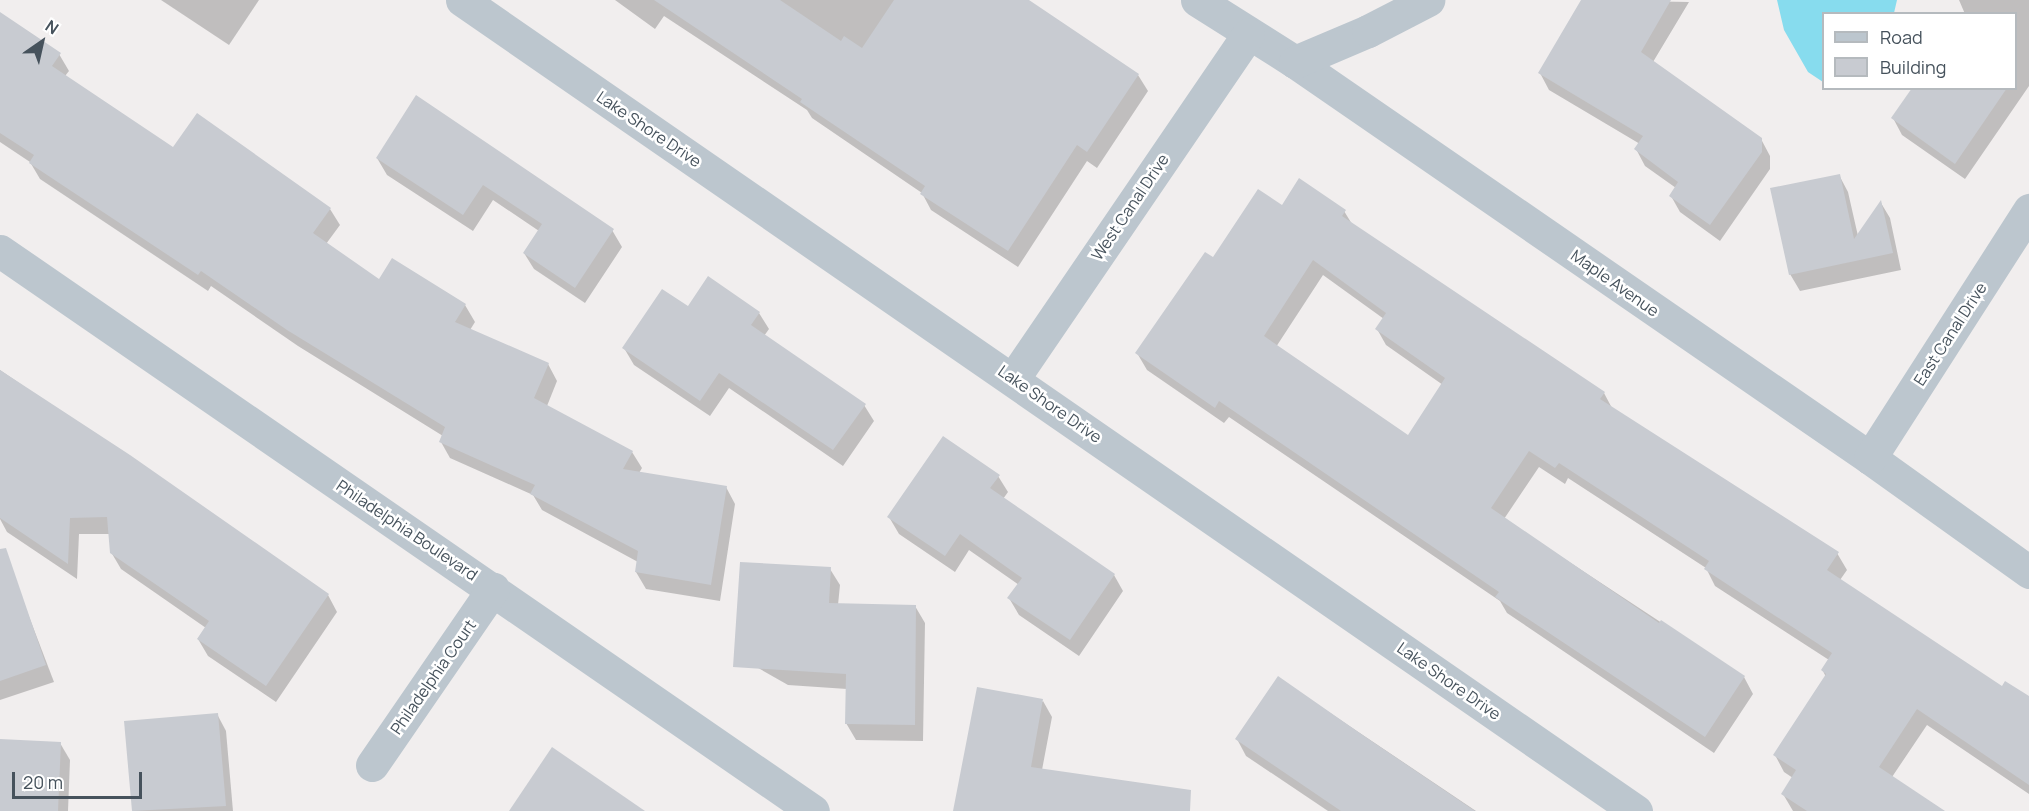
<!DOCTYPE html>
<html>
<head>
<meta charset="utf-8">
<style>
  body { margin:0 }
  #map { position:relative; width:2029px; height:811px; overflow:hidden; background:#f1eeee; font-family:Manrope,sans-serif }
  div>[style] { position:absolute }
  .water>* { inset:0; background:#87dcee }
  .shadow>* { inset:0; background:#0003 }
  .building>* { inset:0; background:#c8cbd1 }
  .street>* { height:33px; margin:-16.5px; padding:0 16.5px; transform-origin:16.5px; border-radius:16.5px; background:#bcc6ce }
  span { translate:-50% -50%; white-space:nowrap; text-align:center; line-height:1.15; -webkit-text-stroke:5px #fff; paint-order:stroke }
  .street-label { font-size:16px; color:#46525c }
  .legend { position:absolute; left:1822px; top:12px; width:195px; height:78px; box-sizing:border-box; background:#fff; border:2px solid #b5babe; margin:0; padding:8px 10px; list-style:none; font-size:18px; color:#46525c }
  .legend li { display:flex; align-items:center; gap:12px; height:30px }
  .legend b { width:30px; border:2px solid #b5babe }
  .north { position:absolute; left:12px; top:12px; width:60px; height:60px; -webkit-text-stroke:4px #fff; paint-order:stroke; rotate:34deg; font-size:16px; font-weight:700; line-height:24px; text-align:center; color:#46525c }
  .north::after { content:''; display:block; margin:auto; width:21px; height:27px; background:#46525c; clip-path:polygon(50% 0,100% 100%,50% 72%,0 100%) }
  .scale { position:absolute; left:12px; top:772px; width:130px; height:27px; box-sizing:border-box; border:3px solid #46525c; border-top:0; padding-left:8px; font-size:18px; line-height:21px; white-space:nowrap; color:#46525c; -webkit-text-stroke:4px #fff; paint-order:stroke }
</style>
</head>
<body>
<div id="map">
  <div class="water">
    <div style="clip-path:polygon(1777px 0,1897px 0,1894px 13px,1824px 14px,1823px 82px,1808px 72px,1784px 30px)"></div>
  </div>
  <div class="shadow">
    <div style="clip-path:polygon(161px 0,259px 0,229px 45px)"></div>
    <div style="clip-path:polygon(615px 0,1015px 0,1138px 75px,1148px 91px,1097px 168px,1087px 161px,1018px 267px,931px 210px,922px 193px,812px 118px,807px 110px,664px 16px,655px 29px)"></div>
    <div style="clip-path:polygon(1582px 0,1689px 2px,1653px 62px,1761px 139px,1770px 156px,1770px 169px,1720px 241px,1680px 212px,1671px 196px,1676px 188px,1645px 166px,1636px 149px,1640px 144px,1549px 90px,1540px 73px)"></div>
    <div style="clip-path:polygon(1959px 0,2029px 0,2029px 86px,1965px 179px,1902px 135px,1893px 118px,1913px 88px,2016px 88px,2016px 14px,1965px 14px)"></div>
    <div style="clip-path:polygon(0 14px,59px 54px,69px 71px,65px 76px,174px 149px,330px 209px,340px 225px,326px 244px,379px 281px,465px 305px,475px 322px,470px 330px,548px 364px,557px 381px,547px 406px,632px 452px,642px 468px,639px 473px,726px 487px,735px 504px,720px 601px,646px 589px,636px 572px,638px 562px,542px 510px,533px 495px,450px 458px,441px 442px,443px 436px,298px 346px,211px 286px,208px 291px,40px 179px,30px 162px,0 142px)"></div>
    <div style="clip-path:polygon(417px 98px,612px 230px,622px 247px,585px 303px,534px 269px,524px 253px,539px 231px,493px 200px,473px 231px,387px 175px,377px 158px)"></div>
    <div style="clip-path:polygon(1839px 175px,1848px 192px,1858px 236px,1881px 203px,1890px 218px,1901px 270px,1800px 291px,1790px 274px)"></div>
    <div style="clip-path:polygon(evenodd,1282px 207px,1344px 211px,1352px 224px,1604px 393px,1613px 410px,1837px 553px,1847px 570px,1840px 580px,2002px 688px,2029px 698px,2029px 794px,1927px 725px,1892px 777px,1944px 811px,1793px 811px,1783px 794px,1793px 778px,1784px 772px,1775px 755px,1826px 677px,1823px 671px,1829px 660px,1715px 586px,1706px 568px,1568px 478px,1565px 484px,1539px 467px,1504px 519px,1744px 677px,1753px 694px,1714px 753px,1507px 613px,1500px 601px,1229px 417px,1224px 423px,1147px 370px,1137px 353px,1214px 259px,1282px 207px,1323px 275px,1384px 319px,1377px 329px,1386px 345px,1443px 385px,1408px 437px,1276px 347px,1323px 275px)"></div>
    <div style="clip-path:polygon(688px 309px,759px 313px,769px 329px,764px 336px,864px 405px,874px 421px,843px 466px,729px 388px,710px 416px,634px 365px,624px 348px)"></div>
    <div style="clip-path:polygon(0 370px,328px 595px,337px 612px,276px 702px,208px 656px,198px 639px,206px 628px,121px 569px,111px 552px,110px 534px,79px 534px,77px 579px,7px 532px,0 519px)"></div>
    <div style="clip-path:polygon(998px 476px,1008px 492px,1003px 499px,1114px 575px,1123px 591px,1079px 656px,1019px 615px,1009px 598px,1019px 585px,969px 550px,955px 572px,899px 534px,889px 517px)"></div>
    <div style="clip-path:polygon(830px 569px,840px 585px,838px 605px,915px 606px,925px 623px,923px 741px,856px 740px,846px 723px,847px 689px,788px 685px,746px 661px)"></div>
    <div style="clip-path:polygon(20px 593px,54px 682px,0 700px,0 600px)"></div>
    <div style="clip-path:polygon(1278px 678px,1476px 811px,1328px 811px,1246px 756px,1237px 739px)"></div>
    <div style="clip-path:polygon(1043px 701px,1052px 717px,1042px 770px,1144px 811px,958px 811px)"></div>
    <div style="clip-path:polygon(217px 714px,226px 731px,233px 811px,133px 811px,126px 722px)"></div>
    <div style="clip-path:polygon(0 741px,60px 743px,70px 760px,68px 811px,0 811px)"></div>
  </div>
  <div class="building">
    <div style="clip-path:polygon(654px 0,780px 0,841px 41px,844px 36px,862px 48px,894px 0,1029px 0,1139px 74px,1087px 152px,1077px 145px,1008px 251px,920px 194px,925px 186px,800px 102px,802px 99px)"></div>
    <div style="clip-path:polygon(1581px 0,1671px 0,1641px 52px,1762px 138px,1762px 152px,1710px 225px,1669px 196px,1678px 182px,1634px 149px,1643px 136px,1538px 73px)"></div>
    <div style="clip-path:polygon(0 12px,61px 53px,52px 66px,173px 147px,197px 113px,331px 208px,313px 233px,379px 279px,392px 258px,466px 304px,455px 322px,549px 363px,534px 398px,633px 451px,623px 469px,727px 486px,711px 585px,635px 572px,638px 551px,530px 494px,535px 485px,439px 442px,445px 427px,287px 330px,201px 271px,198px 275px,29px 163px,34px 155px,0 133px)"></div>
    <div style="clip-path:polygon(1912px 88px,2007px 88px,1955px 164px,1891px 118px)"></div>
    <div style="clip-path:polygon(416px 95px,614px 229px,575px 288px,523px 253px,542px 224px,483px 185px,463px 215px,376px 158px)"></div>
    <div style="clip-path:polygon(1840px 174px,1854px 239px,1881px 200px,1893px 253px,1789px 275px,1770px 188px)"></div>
    <div style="clip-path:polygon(evenodd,1299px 178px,1346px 210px,1342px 216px,1605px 392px,1600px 399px,1839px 552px,1827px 570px,2002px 686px,2005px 681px,2029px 696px,2029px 785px,1917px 709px,1879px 767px,1945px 811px,1807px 811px,1781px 794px,1796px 770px,1773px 755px,1826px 674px,1821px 670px,1832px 653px,1704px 569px,1709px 561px,1559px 463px,1555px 468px,1529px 451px,1491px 508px,1659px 623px,1661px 620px,1745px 676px,1705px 737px,1495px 597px,1499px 592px,1219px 401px,1215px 408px,1135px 353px,1205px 252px,1213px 257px,1258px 189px,1282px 205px,1299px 178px,1313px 260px,1386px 313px,1375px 329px,1445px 378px,1408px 435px,1264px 336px,1313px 260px)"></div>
    <div style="clip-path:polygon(708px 276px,760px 312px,751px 325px,866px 404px,833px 450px,719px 373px,700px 401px,622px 348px,662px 289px,688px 306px)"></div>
    <div style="clip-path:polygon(0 370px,130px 455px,329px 594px,266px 686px,197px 639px,209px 621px,110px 553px,107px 517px,70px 518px,68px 564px,0 518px)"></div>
    <div style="clip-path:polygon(943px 436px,1000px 475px,990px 488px,1115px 574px,1070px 640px,1007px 598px,1022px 578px,960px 534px,945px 556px,887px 517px)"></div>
    <div style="clip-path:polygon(6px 548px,46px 665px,0 681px,0 549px)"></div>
    <div style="clip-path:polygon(740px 562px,831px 567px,829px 603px,916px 605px,915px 725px,845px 724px,846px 674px,733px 667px)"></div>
    <div style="clip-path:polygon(1278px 676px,1364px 736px,1475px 811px,1341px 811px,1235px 739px)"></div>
    <div style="clip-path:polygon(977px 687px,1043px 699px,1031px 767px,1191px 790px,1190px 811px,953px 811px)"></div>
    <div style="clip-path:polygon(218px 713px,226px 806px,132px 811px,124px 721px)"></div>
    <div style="clip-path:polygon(0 739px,61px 742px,58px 811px,0 811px)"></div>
    <div style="clip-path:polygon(552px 747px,645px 811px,509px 811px)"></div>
  </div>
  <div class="street">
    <div style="left:462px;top:0;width:1427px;rotate:34.64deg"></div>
    <div style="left:1197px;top:0;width:116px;rotate:32.3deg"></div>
    <div style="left:1295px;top:62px;width:698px;rotate:34.56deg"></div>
    <div style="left:1870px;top:458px;width:196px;rotate:35.6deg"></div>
    <div style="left:1295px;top:62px;width:79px;rotate:-23deg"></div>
    <div style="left:1368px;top:31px;width:68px;rotate:-27.3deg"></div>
    <div style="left:0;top:251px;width:987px;rotate:34.56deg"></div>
    <div style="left:1013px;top:379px;width:417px;rotate:-55.7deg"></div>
    <div style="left:1870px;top:458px;width:295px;rotate:-57.3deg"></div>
    <div style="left:372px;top:765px;width:214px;rotate:-55.5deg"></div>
  </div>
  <div class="street-label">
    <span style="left:649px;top:129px;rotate:34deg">Lake Shore Drive</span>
    <span style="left:1130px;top:207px;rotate:-56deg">West Canal Drive</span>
    <span style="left:1615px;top:283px;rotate:35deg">Maple Avenue</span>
    <span style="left:1950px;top:334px;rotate:-57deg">East Canal Drive</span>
    <span style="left:1050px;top:404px;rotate:35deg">Lake Shore Drive</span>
    <span style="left:407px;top:530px;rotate:34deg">Philadelphia Boulevard</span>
    <span style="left:433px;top:677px;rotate:-55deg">Philadelphia Court</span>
    <span style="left:1449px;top:681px;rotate:35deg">Lake Shore Drive</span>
  </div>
  <ul class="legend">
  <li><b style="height:8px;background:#bcc6ce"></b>Road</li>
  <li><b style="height:16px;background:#c8cbd1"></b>Building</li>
  </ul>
  <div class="north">N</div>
  <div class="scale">20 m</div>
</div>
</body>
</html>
